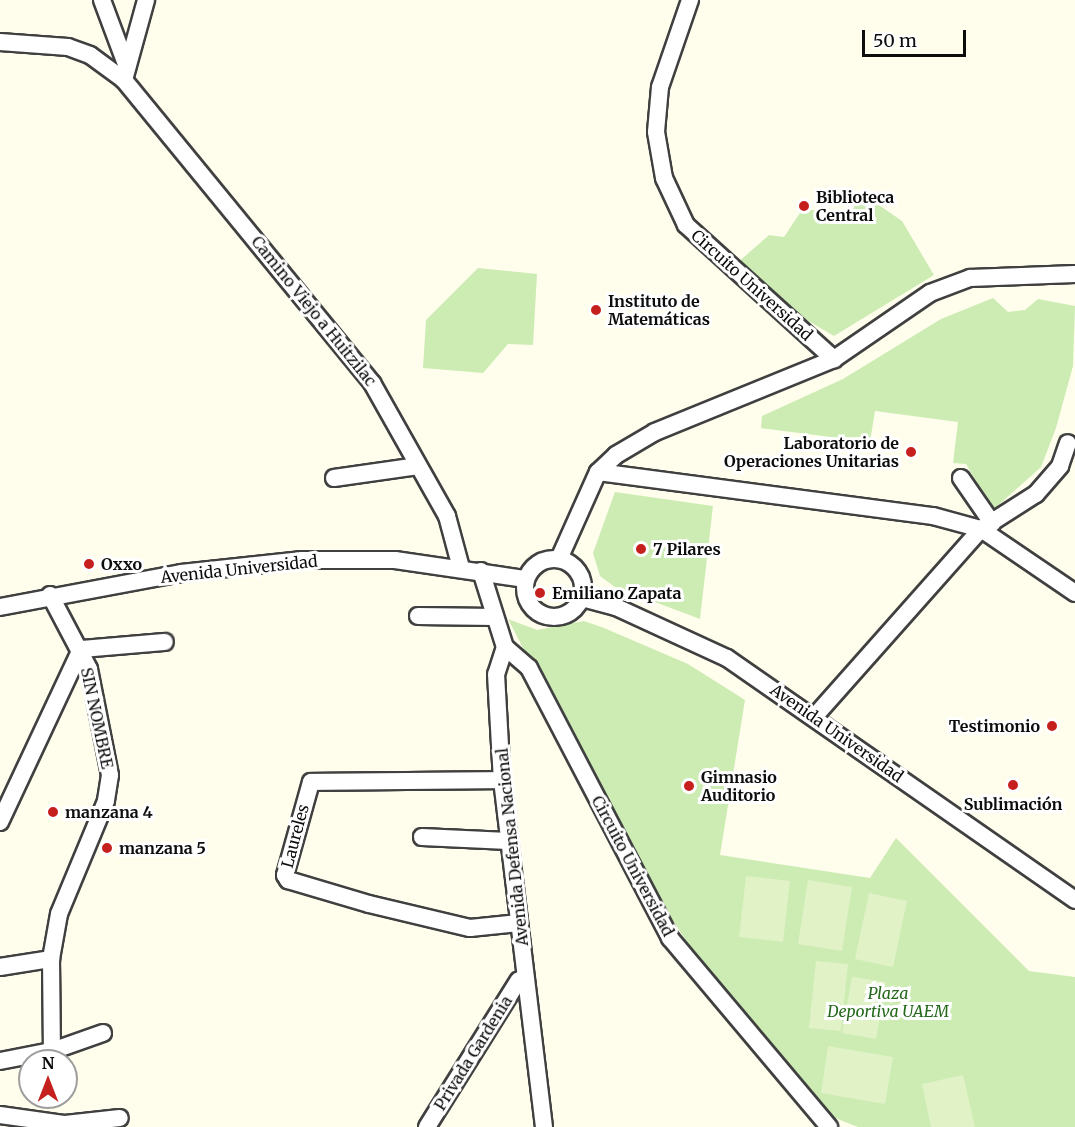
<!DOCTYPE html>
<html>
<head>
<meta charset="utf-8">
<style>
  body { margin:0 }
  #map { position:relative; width:1075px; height:1127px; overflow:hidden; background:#fffdec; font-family:Merriweather,serif }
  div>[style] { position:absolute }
  .green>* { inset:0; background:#cdecb4 }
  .pitch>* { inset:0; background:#e0f2c6 }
  .roads { filter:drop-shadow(2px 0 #404040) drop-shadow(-2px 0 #404040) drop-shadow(0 2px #404040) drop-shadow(0 -2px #404040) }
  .minor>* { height:16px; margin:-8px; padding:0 8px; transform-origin:8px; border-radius:8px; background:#fff }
  .minor>.ring { margin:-8px; padding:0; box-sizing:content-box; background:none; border:16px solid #fff; border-radius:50% }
  .dots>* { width:16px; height:16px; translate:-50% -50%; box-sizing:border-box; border:3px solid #fff; border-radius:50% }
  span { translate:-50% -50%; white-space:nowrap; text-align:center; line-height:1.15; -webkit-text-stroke:6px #fff; paint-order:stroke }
  .poi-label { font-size:16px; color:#0d0d0d; font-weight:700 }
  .left { translate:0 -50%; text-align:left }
  .right { translate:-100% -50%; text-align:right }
  .street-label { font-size:16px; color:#0d0d0d }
  .park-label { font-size:16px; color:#246819; font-style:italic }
  .north { position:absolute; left:18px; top:1049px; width:60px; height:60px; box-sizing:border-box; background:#fff; border:2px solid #9e9e9e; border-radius:50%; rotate:0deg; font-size:16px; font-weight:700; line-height:24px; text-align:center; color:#0d0d0d }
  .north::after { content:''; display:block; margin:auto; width:21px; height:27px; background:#c5201d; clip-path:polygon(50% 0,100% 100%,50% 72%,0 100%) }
  .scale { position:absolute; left:862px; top:30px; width:104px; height:27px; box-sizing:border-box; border:3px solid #0d0d0d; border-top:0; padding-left:8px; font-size:18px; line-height:21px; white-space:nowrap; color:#0d0d0d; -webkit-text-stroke:4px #fff; paint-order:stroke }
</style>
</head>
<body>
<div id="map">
  <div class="green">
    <div style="clip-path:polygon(863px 194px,902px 221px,934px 275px,834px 336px,773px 300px,735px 265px,769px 235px,784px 237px,802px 210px,852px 210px)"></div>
    <div style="clip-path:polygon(478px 268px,537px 274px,533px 345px,508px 344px,483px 373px,423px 368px,426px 320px)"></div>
    <div style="clip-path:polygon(993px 298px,1008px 312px,1025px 310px,1038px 299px,1075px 306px,1073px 366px,1056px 428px,1041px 467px,993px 510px,966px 464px,953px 463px,958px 422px,875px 411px,870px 442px,761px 428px,762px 416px,843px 379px,941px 319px)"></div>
    <div style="clip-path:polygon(615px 492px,713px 506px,700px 619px,615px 587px,600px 576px,593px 553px)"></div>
    <div style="clip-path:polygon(508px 619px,537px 630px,584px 621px,604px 628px,688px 664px,745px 700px,720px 855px,870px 878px,896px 838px,1029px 971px,1075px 977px,1075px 1127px,858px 1127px,820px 1112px,689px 945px,632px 858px)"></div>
  </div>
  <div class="pitch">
    <div style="clip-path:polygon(746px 876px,790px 881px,783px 942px,739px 937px)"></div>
    <div style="clip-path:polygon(808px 880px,852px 887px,842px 951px,798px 944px)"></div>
    <div style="clip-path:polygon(869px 893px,907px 901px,893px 967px,855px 959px)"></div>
    <div style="clip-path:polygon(816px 961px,848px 964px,841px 1031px,809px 1028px)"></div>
    <div style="clip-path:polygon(852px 977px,886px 982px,876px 1039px,842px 1033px)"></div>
    <div style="clip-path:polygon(828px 1046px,893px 1057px,885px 1104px,821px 1093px)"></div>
    <div style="clip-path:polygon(963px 1075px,975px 1127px,931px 1127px,922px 1084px)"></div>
  </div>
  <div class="roads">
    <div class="minor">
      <div style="left:102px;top:0;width:72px;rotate:69.5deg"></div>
      <div style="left:690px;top:0;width:92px;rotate:109deg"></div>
      <div style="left:660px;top:87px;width:45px;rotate:95.1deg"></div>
      <div style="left:656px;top:132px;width:47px;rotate:80.1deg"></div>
      <div style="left:664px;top:178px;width:52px;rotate:64.9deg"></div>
      <div style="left:686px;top:225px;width:200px;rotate:42.2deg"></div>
      <div style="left:0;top:42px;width:68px;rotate:4.2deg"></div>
      <div style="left:68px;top:47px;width:23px;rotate:20deg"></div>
      <div style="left:90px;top:55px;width:42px;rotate:36.3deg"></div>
      <div style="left:124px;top:80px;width:392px;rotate:50.7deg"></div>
      <div style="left:372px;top:383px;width:153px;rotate:60.6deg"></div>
      <div style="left:447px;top:516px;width:54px;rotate:74.9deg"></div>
      <div style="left:124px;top:80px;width:83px;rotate:-74.6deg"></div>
      <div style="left:598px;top:472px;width:338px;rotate:7.5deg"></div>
      <div style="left:933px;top:516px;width:50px;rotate:15.2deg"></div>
      <div style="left:981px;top:529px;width:114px;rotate:34.2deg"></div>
      <div style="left:334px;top:478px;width:85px;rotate:-8.1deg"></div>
      <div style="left:961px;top:478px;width:55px;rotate:55.4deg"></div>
      <div class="ring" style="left:525px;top:559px;width:42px;height:42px"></div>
      <div style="left:559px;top:559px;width:95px;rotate:-65.9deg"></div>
      <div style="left:598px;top:472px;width:25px;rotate:-43deg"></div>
      <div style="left:616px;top:455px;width:45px;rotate:-30.5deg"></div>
      <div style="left:655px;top:432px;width:193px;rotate:-22.2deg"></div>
      <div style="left:834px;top:359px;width:116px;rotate:-34.5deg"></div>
      <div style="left:930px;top:293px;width:43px;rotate:-20.6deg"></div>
      <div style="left:970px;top:278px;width:105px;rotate:-2.2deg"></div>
      <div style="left:481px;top:571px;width:80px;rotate:72.5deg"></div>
      <div style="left:505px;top:647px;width:28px;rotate:108deg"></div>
      <div style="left:496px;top:674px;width:106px;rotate:86.8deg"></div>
      <div style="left:502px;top:780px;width:350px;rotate:83.1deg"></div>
      <div style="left:50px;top:595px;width:84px;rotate:62.2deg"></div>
      <div style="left:89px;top:669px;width:108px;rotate:78.8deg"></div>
      <div style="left:110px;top:775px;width:26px;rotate:99deg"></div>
      <div style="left:106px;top:801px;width:122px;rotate:112.6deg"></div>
      <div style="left:59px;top:914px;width:46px;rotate:100.1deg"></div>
      <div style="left:51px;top:959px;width:92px;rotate:89.4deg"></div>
      <div style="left:582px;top:598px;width:35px;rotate:15deg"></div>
      <div style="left:616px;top:607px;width:122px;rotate:24.7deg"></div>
      <div style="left:727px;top:658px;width:424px;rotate:34.8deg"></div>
      <div style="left:0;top:607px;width:184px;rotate:-10.6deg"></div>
      <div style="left:181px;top:573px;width:122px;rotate:-6.1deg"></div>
      <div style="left:302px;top:560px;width:93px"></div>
      <div style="left:395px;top:560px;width:132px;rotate:8.3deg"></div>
      <div style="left:418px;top:616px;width:77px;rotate:0.7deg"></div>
      <div style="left:505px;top:647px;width:32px;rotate:41deg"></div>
      <div style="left:529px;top:668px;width:305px;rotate:62.4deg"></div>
      <div style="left:670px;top:938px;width:247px;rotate:49.9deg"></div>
      <div style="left:815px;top:716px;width:250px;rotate:-48.4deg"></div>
      <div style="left:981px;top:529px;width:65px;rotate:-32.5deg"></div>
      <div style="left:1036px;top:494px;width:37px;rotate:-49deg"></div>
      <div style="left:1060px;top:466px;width:24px;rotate:-71deg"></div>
      <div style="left:502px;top:780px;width:191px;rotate:179.4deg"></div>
      <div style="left:311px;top:782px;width:97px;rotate:105.6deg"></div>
      <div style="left:285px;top:875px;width:6px;rotate:59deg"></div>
      <div style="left:288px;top:880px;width:84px;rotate:16.5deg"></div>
      <div style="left:369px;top:904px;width:104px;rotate:13.4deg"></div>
      <div style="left:470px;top:928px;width:49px;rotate:-5.8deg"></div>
      <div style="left:0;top:822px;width:191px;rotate:-64.9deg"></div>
      <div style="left:81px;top:649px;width:84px;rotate:-4.8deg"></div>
      <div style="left:422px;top:837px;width:86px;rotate:2.7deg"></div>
      <div style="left:0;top:967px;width:52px;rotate:-8.9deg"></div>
      <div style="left:0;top:1061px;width:53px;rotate:-10.9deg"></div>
      <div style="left:52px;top:1051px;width:54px;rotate:-19.4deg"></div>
      <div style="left:0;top:1115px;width:66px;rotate:7.9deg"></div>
      <div style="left:65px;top:1124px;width:55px;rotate:-6.2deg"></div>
      <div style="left:427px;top:1127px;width:173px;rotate:-58deg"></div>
    </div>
  </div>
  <div class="dots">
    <div style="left:804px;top:206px;background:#c5201d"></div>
    <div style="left:596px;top:310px;background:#c5201d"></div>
    <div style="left:911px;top:452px;background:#c5201d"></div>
    <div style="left:641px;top:549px;background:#c5201d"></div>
    <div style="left:89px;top:564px;background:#c5201d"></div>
    <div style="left:540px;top:593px;background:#c5201d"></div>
    <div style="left:1052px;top:726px;background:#c5201d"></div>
    <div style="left:1013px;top:785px;background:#c5201d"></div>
    <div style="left:689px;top:786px;background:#c5201d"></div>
    <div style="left:53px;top:812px;background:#c5201d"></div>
    <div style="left:107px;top:848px;background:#c5201d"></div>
  </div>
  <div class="poi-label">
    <span class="left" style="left:816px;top:206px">Biblioteca<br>Central</span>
    <span class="left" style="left:608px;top:310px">Instituto de<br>Matemáticas</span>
    <span class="right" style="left:899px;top:452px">Laboratorio de<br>Operaciones Unitarias</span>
    <span class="left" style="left:653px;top:549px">7 Pilares</span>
    <span class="left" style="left:101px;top:564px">Oxxo</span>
    <span class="left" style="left:552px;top:593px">Emiliano Zapata</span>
    <span class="right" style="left:1040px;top:726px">Testimonio</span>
    <span class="left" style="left:701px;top:786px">Gimnasio<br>Auditorio</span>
    <span style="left:1013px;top:804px">Sublimación</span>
    <span class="left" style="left:65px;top:812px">manzana 4</span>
    <span class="left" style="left:119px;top:848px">manzana 5</span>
  </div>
  <div class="street-label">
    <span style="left:752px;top:285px;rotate:42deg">Circuito Universidad</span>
    <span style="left:314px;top:311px;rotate:51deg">Camino Viejo a Huitzilac</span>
    <span style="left:239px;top:569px;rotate:-6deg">Avenida Universidad</span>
    <span style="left:97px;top:718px;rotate:78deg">SIN NOMBRE</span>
    <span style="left:837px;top:733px;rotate:35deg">Avenida Universidad</span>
    <span style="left:295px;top:836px;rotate:-75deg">Laureles</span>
    <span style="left:512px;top:847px;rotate:-96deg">Avenida Defensa Nacional</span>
    <span style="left:633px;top:866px;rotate:62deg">Circuito Universidad</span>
    <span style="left:473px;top:1053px;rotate:-58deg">Privada Gardenia</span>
  </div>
  <div class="park-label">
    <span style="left:888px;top:1002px">Plaza<br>Deportiva UAEM</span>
  </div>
  <div class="north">N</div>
  <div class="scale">50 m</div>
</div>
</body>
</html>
